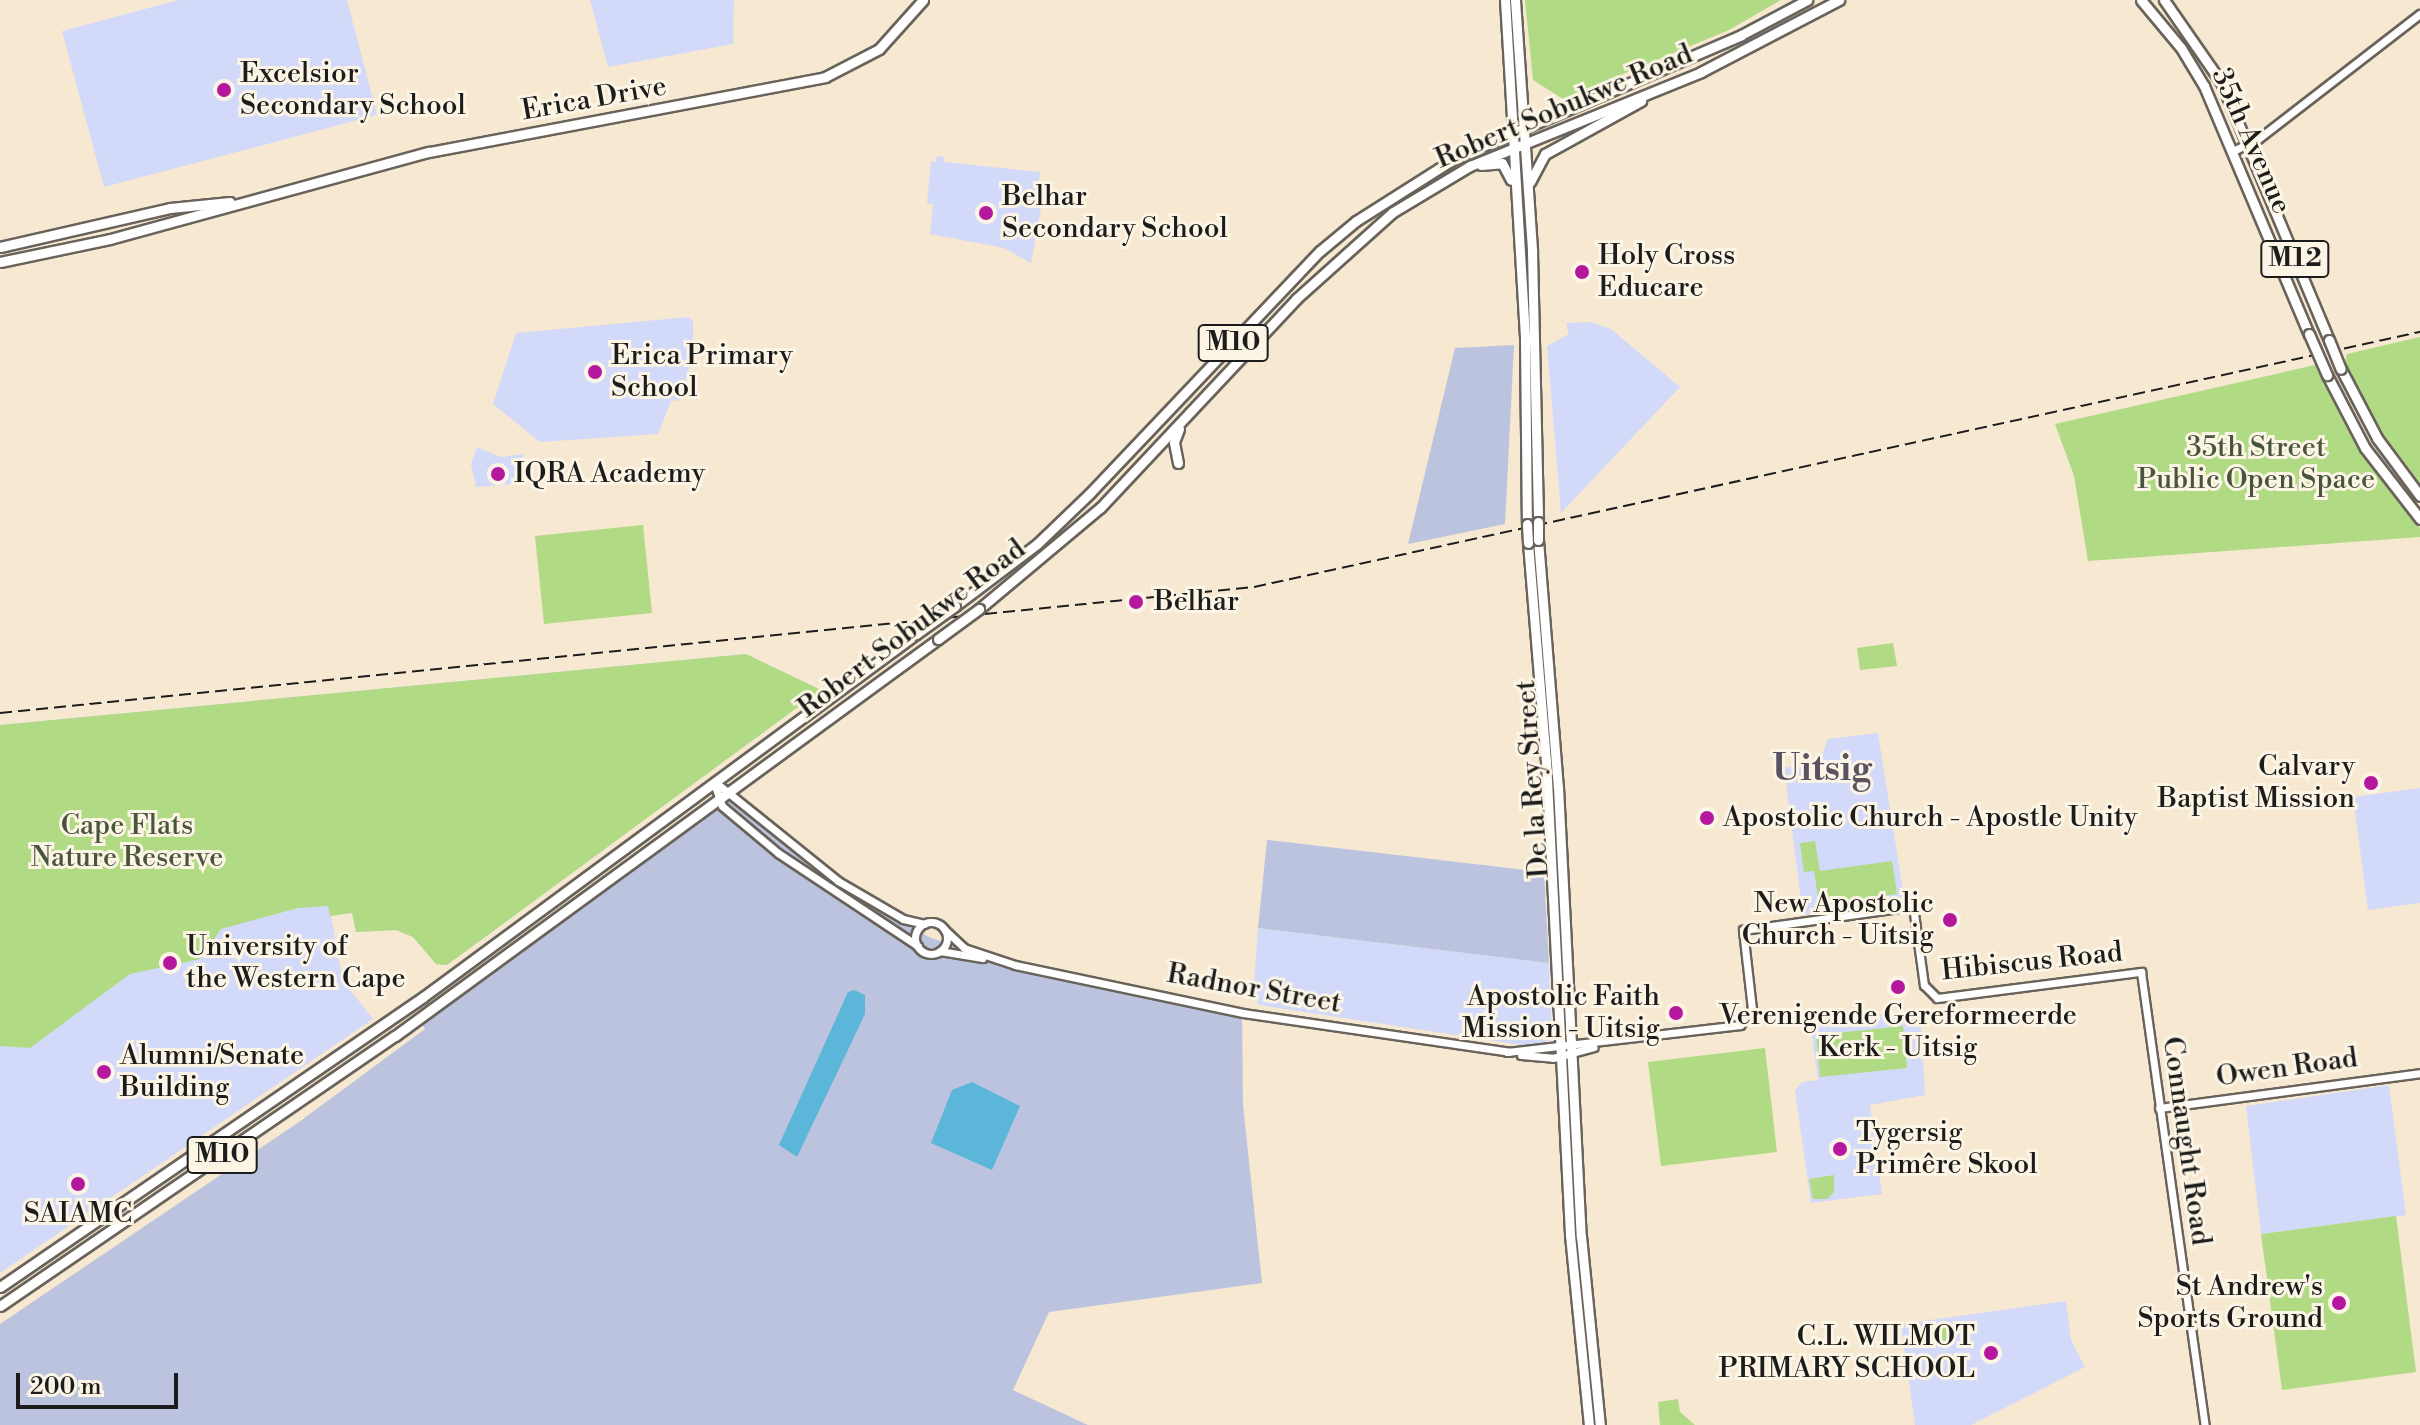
<!DOCTYPE html>
<html>
<head>
<meta charset="utf-8">
<style>
  body { margin:0 }
  #map { position:relative; width:2420px; height:1425px; overflow:hidden; background:#f7e8d1; font-family:"Libre Bodoni",serif }
  div>[style] { position:absolute }
  .built>* { inset:0; background:#d3d9f9 }
  .industrial>* { inset:0; background:#bcc3de }
  .green>* { inset:0; background:#b1da84 }
  .water>* { inset:0; background:#5bb6d9 }
  .roads { filter:drop-shadow(2px 0 #69635b) drop-shadow(-2px 0 #69635b) drop-shadow(0 2px #69635b) drop-shadow(0 -2px #69635b) }
  .minor>* { height:7px; margin:-3.5px; padding:0 3.5px; transform-origin:3.5px; border-radius:3.5px; background:#fff }
  .minor>.ring { margin:-3.5px; padding:0; box-sizing:content-box; background:none; border:7px solid #fff; border-radius:50% }
  .major>* { height:9px; margin:-4.5px; padding:0 4.5px; transform-origin:4.5px; border-radius:4.5px; background:#fff }
  .rail>* { height:2px; margin-top:-1px; transform-origin:0; background:repeating-linear-gradient(90deg,#1c1c1c 0 12px,transparent 0 18px) }
  .bridges { filter:drop-shadow(2px 0 #69635b) drop-shadow(-2px 0 #69635b) drop-shadow(0 2px #69635b) drop-shadow(0 -2px #69635b) }
  .major-bridge>* { height:9px; margin:-4.5px; padding:0 4.5px; transform-origin:4.5px; border-radius:4.5px; background:#fff }
  .dots>* { width:22px; height:22px; translate:-50% -50%; box-sizing:border-box; border:4px solid #fcf5e5; border-radius:50% }
  span { translate:-50% -50%; white-space:nowrap; text-align:center; line-height:1.15; -webkit-text-stroke:6px #fcf5e5; paint-order:stroke }
  .shield-label span { padding:2px 6px; background:#fcf5e5; border:2px solid; border-radius:6px; -webkit-text-stroke-width:0 }
  .shield-label { font-size:26px; color:#1c1c1c; font-weight:700 }
  .poi-label { font-size:28px; color:#1c1c1c }
  .left { translate:0 -50%; text-align:left }
  .right { translate:-100% -50%; text-align:right }
  .street-label { font-size:28px; color:#1c1c1c }
  .park-label { font-size:28px; color:#49553b }
  .district-label { font-size:36px; color:#585261; font-weight:700 }
  .scale { position:absolute; left:16px; top:1373px; width:162px; height:36px; box-sizing:border-box; border:4px solid #1c1c1c; border-top:0; padding-left:10px; font-size:24px; line-height:28px; white-space:nowrap; color:#1c1c1c; -webkit-text-stroke:6px #fcf5e5; paint-order:stroke }
</style>
</head>
<body>
<div id="map">
  <div class="built">
    <div style="clip-path:polygon(179px 0,347px 0,377px 115px,104px 187px,62px 31px)"></div>
    <div style="clip-path:polygon(590px 0,734px 0,733px 44px,608px 67px)"></div>
    <div style="clip-path:polygon(937px 156px,944px 157px,944px 162px,1040px 172px,1037px 200px,1042px 202px,1031px 263px,1004px 248px,930px 234px,933px 204px,927px 203px,931px 161px,936px 162px)"></div>
    <div style="clip-path:polygon(689px 317px,693px 321px,693px 355px,680px 400px,671px 401px,658px 434px,540px 442px,493px 404px,516px 333px)"></div>
    <div style="clip-path:polygon(1566px 323px,1591px 322px,1611px 329px,1680px 387px,1561px 513px,1547px 346px,1569px 334px)"></div>
    <div style="clip-path:polygon(477px 447px,501px 457px,523px 454px,525px 483px,476px 487px,471px 464px)"></div>
    <div style="clip-path:polygon(746px 654px,821px 690px,447px 965px,436px 964px,413px 937px,396px 930px,356px 932px,352px 913px,331px 916px,343px 981px,373px 1019px,0 1273px,0 725px)"></div>
    <div style="clip-path:polygon(1878px 733px,1904px 897px,1803px 915px,1784px 768px,1819px 763px,1828px 739px)"></div>
    <div style="clip-path:polygon(2420px 788px,2420px 903px,2368px 910px,2353px 797px)"></div>
    <div style="clip-path:polygon(1258px 928px,1549px 963px,1552px 1040px,1527px 1046px,1259px 1005px,1253px 997px)"></div>
    <div style="clip-path:polygon(1920px 1009px,1925px 1095px,1870px 1105px,1882px 1194px,1811px 1203px,1795px 1091px,1802px 1082px,1818px 1080px,1810px 1023px)"></div>
    <div style="clip-path:polygon(2389px 1085px,2406px 1215px,2261px 1234px,2246px 1106px)"></div>
    <div style="clip-path:polygon(2066px 1301px,2071px 1340px,2085px 1367px,1971px 1425px,1915px 1425px,1901px 1324px)"></div>
  </div>
  <div class="industrial">
    <div style="clip-path:polygon(1514px 345px,1505px 524px,1408px 544px,1455px 348px)"></div>
    <div style="clip-path:polygon(726px 795px,828px 882px,931px 938px,996px 960px,1242px 1012px,1243px 1105px,1262px 1283px,1049px 1312px,1013px 1390px,1088px 1425px,0 1425px,0 1324px,299px 1122px,425px 1029px,419px 1019px)"></div>
    <div style="clip-path:polygon(1267px 840px,1544px 872px,1549px 963px,1258px 928px)"></div>
  </div>
  <div class="green">
    <div style="clip-path:polygon(1525px 0,1781px 0,1729px 30px,1563px 99px,1533px 80px)"></div>
    <div style="clip-path:polygon(2420px 337px,2420px 483px,2384px 435px,2345px 364px,2347px 354px)"></div>
    <div style="clip-path:polygon(2315px 365px,2356px 446px,2420px 528px,2420px 537px,2088px 561px,2074px 476px,2055px 424px)"></div>
    <div style="clip-path:polygon(643px 525px,652px 613px,544px 624px,535px 536px)"></div>
    <div style="clip-path:polygon(1893px 643px,1897px 666px,1860px 670px,1857px 648px)"></div>
    <div style="clip-path:polygon(746px 654px,821px 690px,447px 965px,436px 964px,413px 937px,396px 930px,356px 932px,352px 913px,330px 916px,328px 906px,298px 908px,221px 929px,200px 959px,130px 974px,30px 1048px,0 1046px,0 725px)"></div>
    <div style="clip-path:polygon(1815px 841px,1820px 871px,1892px 861px,1897px 894px,1819px 904px,1814px 871px,1804px 872px,1800px 843px)"></div>
    <div style="clip-path:polygon(1903px 1026px,1907px 1068px,1820px 1077px,1816px 1035px)"></div>
    <div style="clip-path:polygon(1765px 1048px,1777px 1152px,1661px 1166px,1648px 1062px)"></div>
    <div style="clip-path:polygon(1834px 1175px,1834px 1192px,1827px 1199px,1813px 1199px,1809px 1179px)"></div>
    <div style="clip-path:polygon(2396px 1216px,2416px 1372px,2282px 1390px,2261px 1234px)"></div>
    <div style="clip-path:polygon(1951px 1327px,1953px 1342px,1925px 1345px,1923px 1331px)"></div>
    <div style="clip-path:polygon(1678px 1399px,1680px 1412px,1695px 1425px,1660px 1425px,1658px 1402px)"></div>
  </div>
  <div class="water">
    <div style="clip-path:polygon(854px 990px,865px 995px,865px 1014px,797px 1157px,779px 1145px,848px 992px)"></div>
    <div style="clip-path:polygon(972px 1082px,1020px 1106px,992px 1170px,931px 1143px,952px 1090px)"></div>
  </div>
  <div class="roads">
    <div class="minor">
      <div style="left:2233px;top:151px;width:28px;rotate:-26deg"></div>
      <div style="left:2258px;top:139px;width:205px;rotate:-37.7deg"></div>
      <div style="left:715px;top:782px;width:158px;rotate:38.8deg"></div>
      <div style="left:838px;top:881px;width:75px;rotate:30.3deg"></div>
      <div style="left:903px;top:919px;width:22px;rotate:13deg"></div>
      <div style="left:714px;top:783px;width:24px;rotate:71deg"></div>
      <div style="left:722px;top:806px;width:73px;rotate:40deg"></div>
      <div style="left:778px;top:853px;width:168px;rotate:33.6deg"></div>
      <div class="ring" style="left:915px;top:922px;width:25px;height:25px"></div>
      <div style="left:945px;top:930px;width:26px;rotate:43deg"></div>
      <div style="left:964px;top:948px;width:54px;rotate:18.4deg"></div>
      <div style="left:1015px;top:965px;width:233px;rotate:11.9deg"></div>
      <div style="left:1243px;top:1013px;width:269px;rotate:8.3deg"></div>
      <div style="left:940px;top:951px;width:43px;rotate:9.5deg"></div>
      <div style="left:1507px;top:1052px;width:235px;rotate:-6.6deg"></div>
      <div style="left:1740px;top:1025px;width:20px;rotate:-53deg"></div>
      <div style="left:1752px;top:1009px;width:80px;rotate:-96.5deg"></div>
      <div style="left:1743px;top:930px;width:172px;rotate:-8deg"></div>
      <div style="left:1913px;top:906px;width:80px;rotate:82.1deg"></div>
      <div style="left:1924px;top:985px;width:18px;rotate:45deg"></div>
      <div style="left:1937px;top:998px;width:206px;rotate:-7.3deg"></div>
      <div style="left:2141px;top:972px;width:457px;rotate:82deg"></div>
      <div style="left:1521px;top:1055px;width:32px;rotate:5deg"></div>
      <div style="left:1553px;top:1058px;width:42px;rotate:-15deg"></div>
      <div style="left:2159px;top:1108px;width:263px;rotate:-7.6deg"></div>
    </div>
    <div class="major">
      <div style="left:1505px;top:0;width:341px;rotate:86.6deg"></div>
      <div style="left:1525px;top:340px;width:184px;rotate:89.4deg"></div>
      <div style="left:1515px;top:0;width:253px;rotate:86.1deg"></div>
      <div style="left:1532px;top:252px;width:270px;rotate:88.7deg"></div>
      <div style="left:2141px;top:0;width:62px;rotate:50.2deg"></div>
      <div style="left:2181px;top:48px;width:44px;rotate:58.8deg"></div>
      <div style="left:2204px;top:86px;width:269px;rotate:67.1deg"></div>
      <div style="left:2164px;top:0;width:100px;rotate:55.2deg"></div>
      <div style="left:2221px;top:82px;width:280px;rotate:67.3deg"></div>
      <div style="left:1481px;top:165px;width:21px;rotate:-5deg"></div>
      <div style="left:1502px;top:163px;width:19px;rotate:62deg"></div>
      <div style="left:1530px;top:182px;width:32px;rotate:-62deg"></div>
      <div style="left:1545px;top:154px;width:110px;rotate:-28.9deg"></div>
      <div style="left:0;top:247px;width:174px;rotate:-12.9deg"></div>
      <div style="left:170px;top:208px;width:60px;rotate:-5.7deg"></div>
      <div style="left:0;top:262px;width:112px;rotate:-11.8deg"></div>
      <div style="left:110px;top:239px;width:331px;rotate:-15.3deg"></div>
      <div style="left:429px;top:152px;width:403px;rotate:-10.7deg"></div>
      <div style="left:825px;top:77px;width:61px;rotate:-27.4deg"></div>
      <div style="left:879px;top:49px;width:66px;rotate:-48.1deg"></div>
      <div style="left:2341px;top:369px;width:78px;rotate:62.4deg"></div>
      <div style="left:2377px;top:438px;width:72px;rotate:53.4deg"></div>
      <div style="left:2327px;top:375px;width:82px;rotate:62.5deg"></div>
      <div style="left:2365px;top:448px;width:90px;rotate:52.2deg"></div>
      <div style="left:1178px;top:463px;width:21px;rotate:-101deg"></div>
      <div style="left:1174px;top:442px;width:14px;rotate:-69deg"></div>
      <div style="left:1538px;top:540px;width:248px;rotate:85.4deg"></div>
      <div style="left:1558px;top:787px;width:450px;rotate:87.1deg"></div>
      <div style="left:1581px;top:1236px;width:190px;rotate:84.3deg"></div>
      <div style="left:1528px;top:543px;width:218px;rotate:85.3deg"></div>
      <div style="left:1546px;top:760px;width:476px;rotate:87.1deg"></div>
      <div style="left:1570px;top:1235px;width:191px;rotate:84.3deg"></div>
      <div style="left:955px;top:606px;width:103px;rotate:-37.1deg"></div>
      <div style="left:1037px;top:544px;width:74px;rotate:-43.9deg"></div>
      <div style="left:1090px;top:493px;width:334px;rotate:-46.5deg"></div>
      <div style="left:1320px;top:251px;width:47px;rotate:-39.8deg"></div>
      <div style="left:1356px;top:221px;width:120px;rotate:-32.4deg"></div>
      <div style="left:1457px;top:157px;width:309px;rotate:-23.2deg"></div>
      <div style="left:1741px;top:35px;width:75px;rotate:-27.9deg"></div>
      <div style="left:979px;top:609px;width:158px;rotate:-39.9deg"></div>
      <div style="left:1100px;top:508px;width:287px;rotate:-46.8deg"></div>
      <div style="left:1296px;top:299px;width:130px;rotate:-41.9deg"></div>
      <div style="left:1393px;top:212px;width:90px;rotate:-30.9deg"></div>
      <div style="left:1470px;top:166px;width:249px;rotate:-22.1deg"></div>
      <div style="left:1701px;top:72px;width:156px;rotate:-27.6deg"></div>
      <div style="left:0;top:1287px;width:513px;rotate:-34.43deg"></div>
      <div style="left:423px;top:997px;width:612px;rotate:-36.36deg"></div>
      <div style="left:0;top:1306px;width:478px;rotate:-34.4deg"></div>
      <div style="left:395px;top:1036px;width:673px;rotate:-36.17deg"></div>
    </div>
  </div>
  <div class="rail">
    <div style="left:0;top:713px;width:1260px;rotate:-5.74deg"></div>
    <div style="left:1254px;top:587px;width:1194px;rotate:-12.34deg"></div>
  </div>
  <div class="bridges">
    <div class="major-bridge">
      <div style="left:2309px;top:334px;width:45px;rotate:66.3deg"></div>
      <div style="left:2329px;top:340px;width:31px;rotate:68deg"></div>
      <div style="left:1538px;top:522px;width:18px;rotate:90deg"></div>
      <div style="left:1527px;top:524px;width:19px;rotate:87deg"></div>
      <div style="left:916px;top:634px;width:48px;rotate:-35.7deg"></div>
      <div style="left:938px;top:639px;width:51px;rotate:-36.2deg"></div>
    </div>
  </div>
  <div class="dots">
    <div style="left:224px;top:90px;background:#b5179e"></div>
    <div style="left:986px;top:213px;background:#b5179e"></div>
    <div style="left:1582px;top:272px;background:#b5179e"></div>
    <div style="left:595px;top:372px;background:#b5179e"></div>
    <div style="left:498px;top:474px;background:#b5179e"></div>
    <div style="left:1136px;top:602px;background:#b5179e"></div>
    <div style="left:2371px;top:783px;background:#b5179e"></div>
    <div style="left:1707px;top:818px;background:#b5179e"></div>
    <div style="left:1950px;top:920px;background:#b5179e"></div>
    <div style="left:170px;top:963px;background:#b5179e"></div>
    <div style="left:1898px;top:987px;background:#b5179e"></div>
    <div style="left:1676px;top:1013px;background:#b5179e"></div>
    <div style="left:104px;top:1072px;background:#b5179e"></div>
    <div style="left:1840px;top:1149px;background:#b5179e"></div>
    <div style="left:78px;top:1184px;background:#b5179e"></div>
    <div style="left:2339px;top:1303px;background:#b5179e"></div>
    <div style="left:1991px;top:1353px;background:#b5179e"></div>
  </div>
  <div class="shield-label">
    <span style="left:2295px;top:259px">M12</span>
    <span style="left:1233px;top:343px">M10</span>
    <span style="left:222px;top:1155px">M10</span>
  </div>
  <div class="poi-label">
    <span class="left" style="left:240px;top:90px">Excelsior<br>Secondary School</span>
    <span class="left" style="left:1002px;top:213px">Belhar<br>Secondary School</span>
    <span class="left" style="left:1598px;top:272px">Holy Cross<br>Educare</span>
    <span class="left" style="left:611px;top:372px">Erica Primary<br>School</span>
    <span class="left" style="left:514px;top:474px">IQRA Academy</span>
    <span class="left" style="left:1154px;top:602px">Belhar</span>
    <span class="right" style="left:2355px;top:783px">Calvary<br>Baptist Mission</span>
    <span class="left" style="left:1723px;top:818px">Apostolic Church - Apostle Unity</span>
    <span class="right" style="left:1934px;top:920px">New Apostolic<br>Church - Uitsig</span>
    <span class="left" style="left:186px;top:963px">University of<br>the Western Cape</span>
    <span class="right" style="left:1660px;top:1013px">Apostolic Faith<br>Mission - Uitsig</span>
    <span style="left:1898px;top:1032px">Verenigende Gereformeerde<br>Kerk - Uitsig</span>
    <span class="left" style="left:120px;top:1072px">Alumni/Senate<br>Building</span>
    <span class="left" style="left:1856px;top:1149px">Tygersig<br>Primêre Skool</span>
    <span style="left:78px;top:1214px">SAIAMC</span>
    <span class="right" style="left:2323px;top:1303px">St Andrew's<br>Sports Ground</span>
    <span class="right" style="left:1975px;top:1353px">C.L. WILMOT<br>PRIMARY SCHOOL</span>
  </div>
  <div class="street-label">
    <span style="left:594px;top:99px;rotate:-10deg">Erica Drive</span>
    <span style="left:1564px;top:107px;rotate:-23deg">Robert Sobukwe Road</span>
    <span style="left:2251px;top:141px;rotate:66deg">35th Avenue</span>
    <span style="left:912px;top:629px;rotate:-37deg">Robert Sobukwe Road</span>
    <span style="left:1533px;top:779px;rotate:-94deg">De la Rey Street</span>
    <span style="left:2032px;top:962px;rotate:-6deg">Hibiscus Road</span>
    <span style="left:1254px;top:989px;rotate:10deg">Radnor Street</span>
    <span style="left:2287px;top:1068px;rotate:-8deg">Owen Road</span>
    <span style="left:2186px;top:1141px;rotate:82deg">Connaught Road</span>
  </div>
  <div class="park-label">
    <span style="left:2256px;top:464px">35th Street<br>Public Open Space</span>
    <span style="left:127px;top:842px">Cape Flats<br>Nature Reserve</span>
  </div>
  <div class="district-label">
    <span style="left:1822px;top:770px">Uitsig</span>
  </div>
  <div class="scale">200 m</div>
</div>
</body>
</html>
